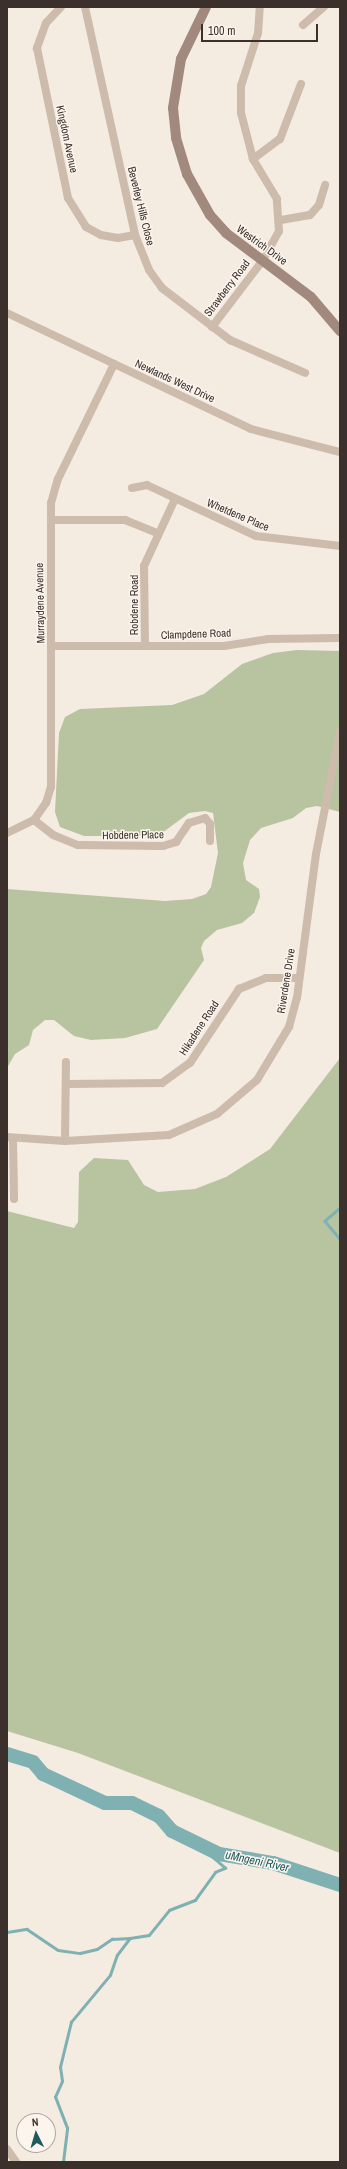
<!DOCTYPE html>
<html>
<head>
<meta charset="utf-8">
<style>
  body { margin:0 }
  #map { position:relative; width:347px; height:2169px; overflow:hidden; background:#f4ebe1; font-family:"Archivo Narrow",sans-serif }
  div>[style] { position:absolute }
  .green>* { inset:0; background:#b8c4a0 }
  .stream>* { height:2.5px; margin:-1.25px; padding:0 1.25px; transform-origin:1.25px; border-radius:1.25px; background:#7fb0b2 }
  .river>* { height:14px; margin:-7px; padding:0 7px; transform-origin:7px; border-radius:7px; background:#7fb0b2 }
  .street>* { height:8px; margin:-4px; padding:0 4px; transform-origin:4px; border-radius:4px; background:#cdbbac }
  .secondary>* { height:10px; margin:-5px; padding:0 5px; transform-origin:5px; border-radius:5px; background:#a18a7d }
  span { translate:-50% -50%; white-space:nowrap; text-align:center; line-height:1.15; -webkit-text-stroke:3px #fbf5ee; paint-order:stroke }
  .street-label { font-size:11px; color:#3b302b }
  .water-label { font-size:12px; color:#1f5a5e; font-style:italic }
  .frame { position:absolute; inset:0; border:8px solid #3b302b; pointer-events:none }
  .north { position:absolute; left:16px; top:2113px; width:40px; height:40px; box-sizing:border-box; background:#fbf5ee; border:1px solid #aea6a0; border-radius:50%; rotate:355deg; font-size:11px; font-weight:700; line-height:16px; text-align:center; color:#3b302b }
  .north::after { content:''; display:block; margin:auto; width:14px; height:18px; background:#1f5a5e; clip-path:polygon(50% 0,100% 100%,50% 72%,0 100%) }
  .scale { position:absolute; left:201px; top:24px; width:117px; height:18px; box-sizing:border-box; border:2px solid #3b302b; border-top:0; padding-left:5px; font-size:12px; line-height:14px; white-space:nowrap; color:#3b302b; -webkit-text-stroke:3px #fbf5ee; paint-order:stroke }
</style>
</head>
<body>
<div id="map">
  <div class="green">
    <div style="clip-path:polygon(297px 650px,340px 651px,340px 812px,317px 806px,306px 808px,293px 818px,261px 828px,250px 840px,243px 863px,246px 880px,259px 889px,260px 897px,254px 913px,242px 923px,217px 930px,204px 941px,201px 948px,204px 960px,157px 1029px,125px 1038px,91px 1040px,74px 1036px,54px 1020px,45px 1020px,33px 1030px,29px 1045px,15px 1054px,7px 1068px,7px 889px,165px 901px,192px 899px,206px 894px,211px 887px,218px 853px,213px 813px,205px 811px,189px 813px,162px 833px,144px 836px,84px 836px,60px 827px,55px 812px,59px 733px,65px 717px,80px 709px,172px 705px,204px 694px,242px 664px,273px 653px)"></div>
    <div style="clip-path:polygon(340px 1058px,340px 1853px,78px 1753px,7px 1731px,7px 1211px,74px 1228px,78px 1222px,79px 1172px,94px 1158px,128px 1160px,144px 1185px,158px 1192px,195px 1189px,226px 1177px,270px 1149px)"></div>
  </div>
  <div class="stream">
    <div style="left:340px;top:1208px;width:20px;rotate:139deg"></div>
    <div style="left:325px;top:1221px;width:23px;rotate:50deg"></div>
    <div style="left:7px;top:1932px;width:20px;rotate:-9deg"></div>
    <div style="left:27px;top:1929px;width:37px;rotate:34deg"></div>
    <div style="left:58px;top:1950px;width:22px;rotate:8deg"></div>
    <div style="left:80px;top:1953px;width:17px;rotate:-13deg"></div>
    <div style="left:97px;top:1949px;width:18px;rotate:-34deg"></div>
    <div style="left:112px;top:1939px;width:18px;rotate:-3deg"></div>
    <div style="left:63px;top:2162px;width:34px;rotate:-83deg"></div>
    <div style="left:67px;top:2128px;width:33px;rotate:-111deg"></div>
    <div style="left:55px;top:2097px;width:17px;rotate:-66deg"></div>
    <div style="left:62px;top:2081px;width:14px;rotate:-98deg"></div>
    <div style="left:60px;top:2067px;width:46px;rotate:-76.3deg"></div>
    <div style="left:71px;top:2022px;width:61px;rotate:-50.3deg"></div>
    <div style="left:110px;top:1975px;width:21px;rotate:-71deg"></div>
    <div style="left:117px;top:1955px;width:21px;rotate:-53deg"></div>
    <div style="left:130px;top:1938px;width:19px;rotate:-9deg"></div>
    <div style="left:149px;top:1935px;width:32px;rotate:-51deg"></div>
    <div style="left:169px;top:1910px;width:28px;rotate:-21deg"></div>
    <div style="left:195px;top:1900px;width:34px;rotate:-54deg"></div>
    <div style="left:215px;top:1872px;width:11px;rotate:-22deg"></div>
    <div style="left:225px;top:1868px;width:33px;rotate:-139deg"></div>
  </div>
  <div class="river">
    <div style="left:7px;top:1754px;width:27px;rotate:17deg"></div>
    <div style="left:33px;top:1762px;width:16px;rotate:50deg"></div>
    <div style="left:43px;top:1774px;width:68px;rotate:25.1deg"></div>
    <div style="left:105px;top:1803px;width:27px"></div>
    <div style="left:132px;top:1803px;width:30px;rotate:26deg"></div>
    <div style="left:159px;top:1816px;width:20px;rotate:49deg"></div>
    <div style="left:172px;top:1831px;width:52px;rotate:26.1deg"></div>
    <div style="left:219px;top:1854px;width:55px;rotate:9.5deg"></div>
    <div style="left:273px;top:1863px;width:71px;rotate:18.2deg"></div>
  </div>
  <div class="street">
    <div style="left:61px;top:7px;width:22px;rotate:133deg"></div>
    <div style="left:46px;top:23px;width:27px;rotate:110deg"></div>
    <div style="left:37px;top:48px;width:153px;rotate:78.3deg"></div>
    <div style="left:68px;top:198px;width:34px;rotate:58deg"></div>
    <div style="left:86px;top:227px;width:17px;rotate:28deg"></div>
    <div style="left:101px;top:235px;width:17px;rotate:10deg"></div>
    <div style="left:118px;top:238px;width:17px;rotate:-10deg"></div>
    <div style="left:85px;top:7px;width:233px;rotate:77.6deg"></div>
    <div style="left:135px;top:235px;width:38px;rotate:68deg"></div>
    <div style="left:149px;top:270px;width:22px;rotate:54deg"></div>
    <div style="left:162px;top:288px;width:86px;rotate:37.4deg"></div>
    <div style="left:230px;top:340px;width:82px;rotate:23.7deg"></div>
    <div style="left:303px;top:25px;width:28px;rotate:-41deg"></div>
    <div style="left:253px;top:159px;width:34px;rotate:-37deg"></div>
    <div style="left:280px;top:139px;width:59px;rotate:-69.1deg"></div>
    <div style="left:281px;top:220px;width:29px;rotate:-10deg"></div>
    <div style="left:310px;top:215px;width:13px;rotate:-48deg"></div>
    <div style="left:319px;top:205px;width:21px;rotate:-73deg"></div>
    <div style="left:7px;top:313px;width:270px;rotate:25.4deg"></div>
    <div style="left:251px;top:429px;width:92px;rotate:14.5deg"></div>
    <div style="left:212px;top:327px;width:84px;rotate:-52.7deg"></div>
    <div style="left:263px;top:260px;width:33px;rotate:-61deg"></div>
    <div style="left:279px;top:231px;width:32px;rotate:-94deg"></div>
    <div style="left:277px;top:199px;width:47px;rotate:-121deg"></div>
    <div style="left:253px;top:159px;width:48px;rotate:-104.6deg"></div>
    <div style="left:241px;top:113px;width:27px;rotate:-90deg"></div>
    <div style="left:241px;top:86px;width:56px;rotate:-72.2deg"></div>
    <div style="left:258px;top:33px;width:26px;rotate:-86deg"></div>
    <div style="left:132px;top:488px;width:15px;rotate:-11deg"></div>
    <div style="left:147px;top:485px;width:120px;rotate:25.1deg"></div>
    <div style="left:256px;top:536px;width:85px;rotate:6.8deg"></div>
    <div style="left:52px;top:520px;width:73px"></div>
    <div style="left:125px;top:520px;width:35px;rotate:22deg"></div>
    <div style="left:52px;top:646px;width:172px"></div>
    <div style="left:224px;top:646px;width:45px;rotate:-9deg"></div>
    <div style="left:268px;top:639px;width:72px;rotate:-0.8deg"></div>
    <div style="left:145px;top:646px;width:80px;rotate:-90.7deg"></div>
    <div style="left:144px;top:566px;width:74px;rotate:-65.2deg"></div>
    <div style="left:34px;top:820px;width:24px;rotate:38deg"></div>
    <div style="left:53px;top:835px;width:27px;rotate:22deg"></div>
    <div style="left:78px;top:845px;width:85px;rotate:0.7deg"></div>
    <div style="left:163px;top:846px;width:14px;rotate:-17deg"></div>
    <div style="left:176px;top:842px;width:23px;rotate:-56deg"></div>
    <div style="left:189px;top:823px;width:17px;rotate:-17deg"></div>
    <div style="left:205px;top:818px;width:8px;rotate:50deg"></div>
    <div style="left:210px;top:824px;width:17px;rotate:90deg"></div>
    <div style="left:7px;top:833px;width:30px;rotate:-26deg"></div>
    <div style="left:34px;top:820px;width:21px;rotate:-55deg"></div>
    <div style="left:46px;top:803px;width:17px;rotate:-73deg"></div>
    <div style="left:51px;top:787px;width:284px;rotate:-90deg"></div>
    <div style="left:51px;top:503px;width:25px;rotate:-74deg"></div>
    <div style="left:58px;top:479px;width:128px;rotate:-64deg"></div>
    <div style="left:67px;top:1084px;width:95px;rotate:-0.6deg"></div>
    <div style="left:162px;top:1083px;width:34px;rotate:-36deg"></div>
    <div style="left:190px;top:1063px;width:89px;rotate:-56.5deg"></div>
    <div style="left:239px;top:989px;width:29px;rotate:-22deg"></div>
    <div style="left:266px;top:978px;width:33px"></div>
    <div style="left:7px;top:1137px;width:58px;rotate:3.9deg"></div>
    <div style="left:65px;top:1141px;width:104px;rotate:-3.3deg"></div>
    <div style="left:169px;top:1135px;width:52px;rotate:-23.6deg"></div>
    <div style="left:217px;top:1114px;width:52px;rotate:-40.4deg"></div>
    <div style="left:257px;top:1080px;width:62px;rotate:-58.9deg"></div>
    <div style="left:289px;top:1027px;width:30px;rotate:-75deg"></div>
    <div style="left:297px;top:998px;width:145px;rotate:-82.5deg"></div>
    <div style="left:316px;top:854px;width:124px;rotate:-78.9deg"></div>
    <div style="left:13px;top:1139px;width:60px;rotate:89deg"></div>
    <div style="left:65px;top:1141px;width:79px;rotate:-89.3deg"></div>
    <div style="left:7px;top:2149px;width:16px;rotate:55deg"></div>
  </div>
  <div class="secondary">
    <div style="left:206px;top:7px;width:58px;rotate:115.7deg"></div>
    <div style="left:181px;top:59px;width:50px;rotate:99.3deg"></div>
    <div style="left:173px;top:108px;width:30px;rotate:84deg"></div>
    <div style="left:176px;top:138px;width:38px;rotate:73deg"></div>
    <div style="left:187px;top:174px;width:47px;rotate:60.7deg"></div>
    <div style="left:210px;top:215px;width:24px;rotate:48deg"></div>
    <div style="left:226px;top:233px;width:106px;rotate:37deg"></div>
    <div style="left:311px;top:297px;width:45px;rotate:49.5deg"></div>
  </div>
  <div class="street-label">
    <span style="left:67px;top:139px;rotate:78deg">Kingdom Avenue</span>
    <span style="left:141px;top:206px;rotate:76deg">Beverley Hills Close</span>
    <span style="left:262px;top:245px;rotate:36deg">Westrich Drive</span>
    <span style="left:227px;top:288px;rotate:-53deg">Strawberry Road</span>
    <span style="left:175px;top:381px;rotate:25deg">Newlands West Drive</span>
    <span style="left:238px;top:515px;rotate:23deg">Whetdene Place</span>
    <span style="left:40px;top:603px;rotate:-91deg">Murraydene Avenue</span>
    <span style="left:134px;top:605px;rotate:-90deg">Robdene Road</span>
    <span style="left:196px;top:634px;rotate:-2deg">Clampdene Road</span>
    <span style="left:133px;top:835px;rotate:-1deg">Hobdene Place</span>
    <span style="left:286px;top:981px;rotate:-81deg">Riverdene Drive</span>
    <span style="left:199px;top:1028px;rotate:-57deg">Hikadene Road</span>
  </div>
  <div class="water-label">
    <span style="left:257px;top:1862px;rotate:12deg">uMngeni River</span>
  </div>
  <div class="frame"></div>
  <div class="north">N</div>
  <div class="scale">100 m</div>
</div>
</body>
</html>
